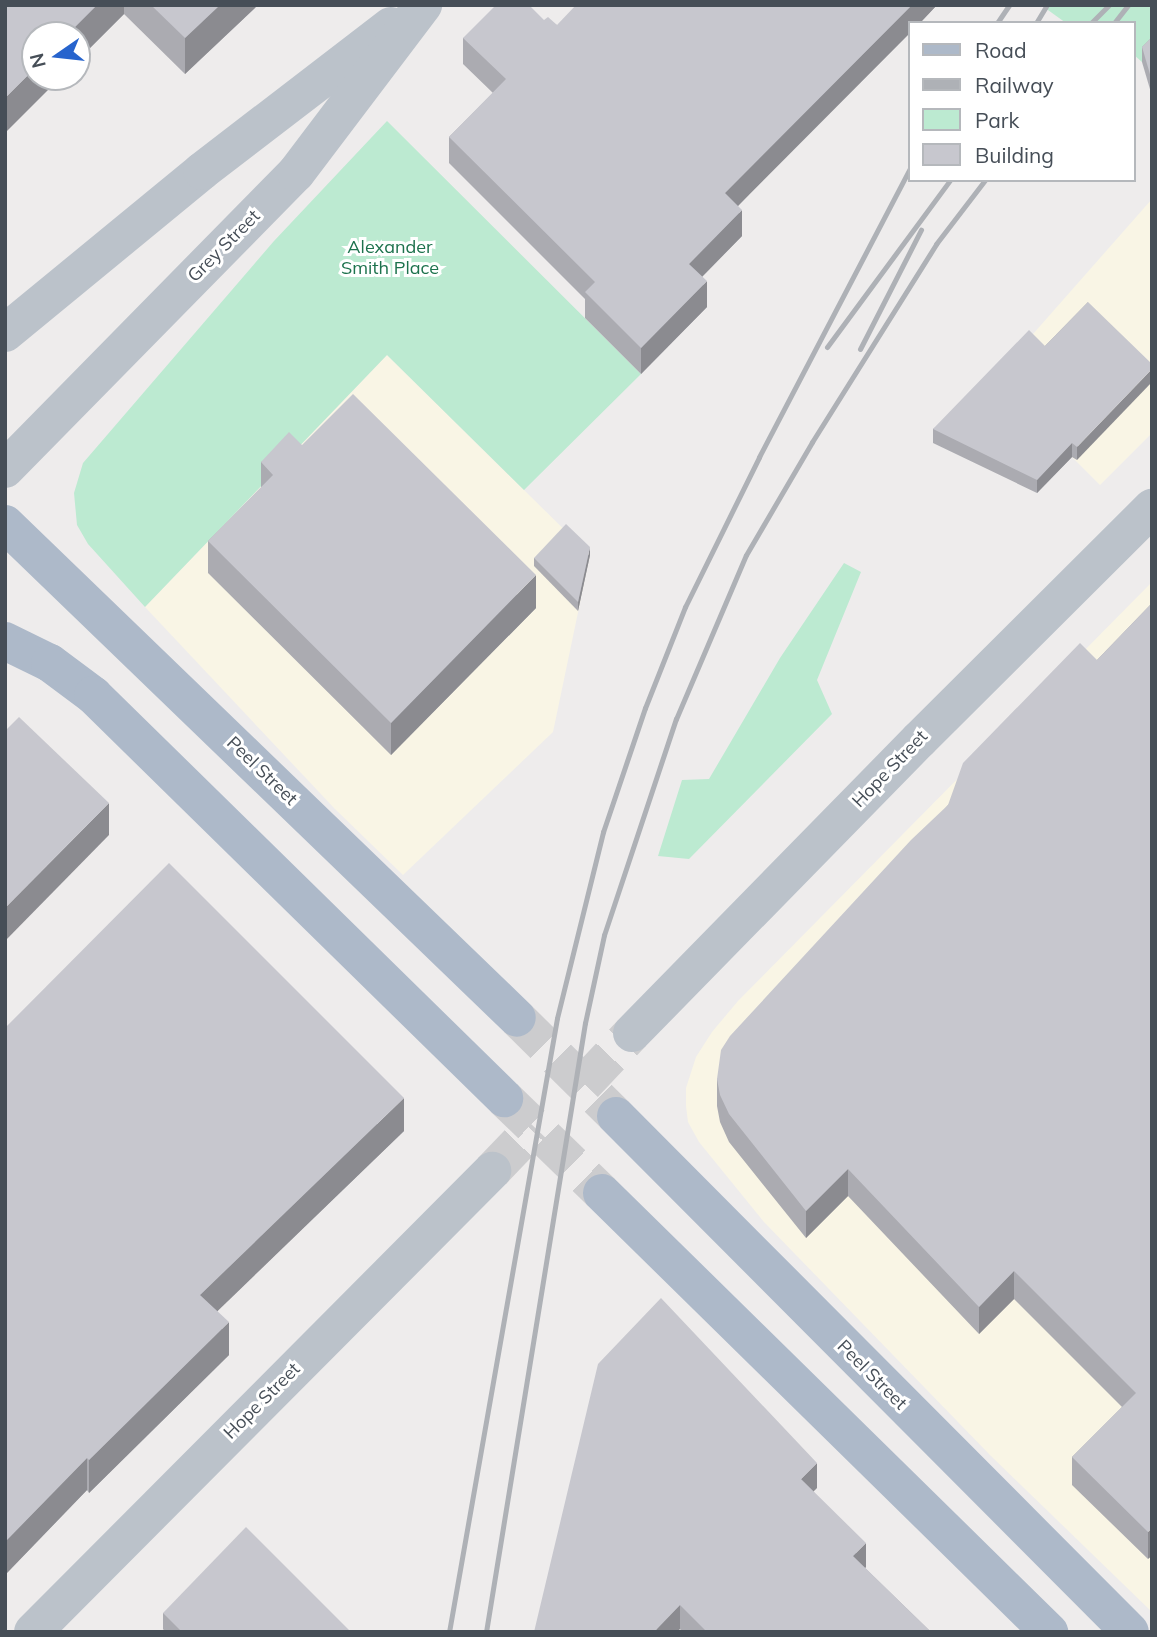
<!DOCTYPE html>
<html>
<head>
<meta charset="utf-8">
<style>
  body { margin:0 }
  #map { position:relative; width:1157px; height:1637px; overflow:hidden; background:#eeecec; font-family:Mulish,sans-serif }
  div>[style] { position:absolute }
  .commercial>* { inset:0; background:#f9f5e5 }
  .green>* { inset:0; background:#bcead1 }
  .minor-tunnel>* { height:38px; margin-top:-19px; transform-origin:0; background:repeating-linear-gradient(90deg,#ccccce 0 38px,transparent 0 57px) }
  .major-tunnel>* { height:38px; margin-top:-19px; transform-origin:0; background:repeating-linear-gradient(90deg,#ccccce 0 38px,transparent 0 57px) }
  .minor>* { height:38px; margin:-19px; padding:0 19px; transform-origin:19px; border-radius:19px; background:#bbc2ca }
  .major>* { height:38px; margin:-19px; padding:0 19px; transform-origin:19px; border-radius:19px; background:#adb9c9 }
  .rail>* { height:5px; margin:-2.5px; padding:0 2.5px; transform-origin:2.5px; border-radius:2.5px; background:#aeb1b6 }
  .wall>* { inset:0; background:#ababb1 }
  .shaded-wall>* { inset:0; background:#8b8b90 }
  .building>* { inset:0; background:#c7c7ce }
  span { translate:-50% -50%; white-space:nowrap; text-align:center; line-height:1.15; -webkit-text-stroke:6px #fff; paint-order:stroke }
  .street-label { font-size:18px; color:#464e57 }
  .park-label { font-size:18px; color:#1d724d }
  .frame { position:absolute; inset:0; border:7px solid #464e57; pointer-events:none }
  .legend { position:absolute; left:908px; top:21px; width:228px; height:161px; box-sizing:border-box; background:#fff; border:2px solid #b5b8bc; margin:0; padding:9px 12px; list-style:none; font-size:21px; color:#464e57 }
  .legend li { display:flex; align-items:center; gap:14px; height:35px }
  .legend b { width:35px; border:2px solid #b5b8bc }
  .north { position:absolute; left:21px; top:21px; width:70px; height:70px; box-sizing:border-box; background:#fff; border:2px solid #b5b8bc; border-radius:50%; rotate:256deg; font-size:19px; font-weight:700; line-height:28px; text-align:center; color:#464e57 }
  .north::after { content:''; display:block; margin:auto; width:24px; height:32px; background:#2764cd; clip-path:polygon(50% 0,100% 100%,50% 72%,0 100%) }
</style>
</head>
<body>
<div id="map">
  <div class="commercial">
    <div style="clip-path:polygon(1152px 199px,1152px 433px,1100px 485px,1072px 457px,1026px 342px)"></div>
    <div style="clip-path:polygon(387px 355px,590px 555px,553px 732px,403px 875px,334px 808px,145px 607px)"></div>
    <div style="clip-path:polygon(1152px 582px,1152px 1612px,990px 1455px,764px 1222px,699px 1142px,688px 1122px,686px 1106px,686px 1088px,696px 1057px,712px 1032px,738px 1001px)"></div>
  </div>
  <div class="green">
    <div style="clip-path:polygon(1041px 5px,1152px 5px,1152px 53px,1142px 62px,1134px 55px,1134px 23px,1066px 23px)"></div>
    <div style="clip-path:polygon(387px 121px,641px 374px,524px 490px,387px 355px,145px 607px,88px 544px,77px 525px,74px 493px,83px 463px,274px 241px)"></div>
    <div style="clip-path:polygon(844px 563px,861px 572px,817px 680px,832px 714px,689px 859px,658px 856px,682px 780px,709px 779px,780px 658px)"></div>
  </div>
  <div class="minor-tunnel">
    <div style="left:584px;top:1084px;width:70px;rotate:-46.7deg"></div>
    <div style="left:492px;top:1171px;width:61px;rotate:-46.3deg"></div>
  </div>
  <div class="major-tunnel">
    <div style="left:517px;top:1018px;width:139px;rotate:44.7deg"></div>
    <div style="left:504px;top:1098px;width:136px;rotate:44.1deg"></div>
  </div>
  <div class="minor">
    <div style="left:5px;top:333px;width:255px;rotate:-39.4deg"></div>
    <div style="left:202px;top:171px;width:238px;rotate:-37.5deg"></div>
    <div style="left:5px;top:469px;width:415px;rotate:-45.5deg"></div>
    <div style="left:296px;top:173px;width:211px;rotate:-52.9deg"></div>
    <div style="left:632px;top:1033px;width:410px;rotate:-45.6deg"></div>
    <div style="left:919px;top:740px;width:329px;rotate:-44.9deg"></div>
    <div style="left:33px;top:1632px;width:651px;rotate:-45.12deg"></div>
  </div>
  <div class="major">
    <div style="left:5px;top:524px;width:711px;rotate:43.97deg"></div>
    <div style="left:5px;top:641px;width:50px;rotate:26.1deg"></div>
    <div style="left:50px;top:663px;width:54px;rotate:36.7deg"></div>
    <div style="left:93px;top:695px;width:576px;rotate:44.44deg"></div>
    <div style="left:616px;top:1116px;width:728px;rotate:45.11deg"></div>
    <div style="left:602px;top:1193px;width:627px;rotate:44.48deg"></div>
  </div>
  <div class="rail">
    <div style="left:997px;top:23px;width:22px;rotate:-56deg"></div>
    <div style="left:1036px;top:23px;width:21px;rotate:-59deg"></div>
    <div style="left:1091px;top:23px;width:25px;rotate:-45deg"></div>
    <div style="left:1114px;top:23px;width:23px;rotate:-52deg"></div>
    <div style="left:827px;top:347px;width:207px;rotate:-53.6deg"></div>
    <div style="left:860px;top:349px;width:134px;rotate:-62.9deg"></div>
    <div style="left:449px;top:1632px;width:623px;rotate:-80.02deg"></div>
    <div style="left:557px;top:1018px;width:192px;rotate:-76.1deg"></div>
    <div style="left:603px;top:832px;width:131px;rotate:-71.3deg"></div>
    <div style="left:645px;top:708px;width:109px;rotate:-68.4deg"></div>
    <div style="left:685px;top:607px;width:167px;rotate:-63.7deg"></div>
    <div style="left:759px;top:457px;width:326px;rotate:-62.4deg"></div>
    <div style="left:486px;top:1632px;width:617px;rotate:-80.77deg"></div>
    <div style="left:585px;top:1023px;width:90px;rotate:-77.8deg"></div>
    <div style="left:604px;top:935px;width:228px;rotate:-71.6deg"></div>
    <div style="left:676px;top:719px;width:178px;rotate:-66.9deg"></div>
    <div style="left:746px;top:555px;width:131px;rotate:-59.7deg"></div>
    <div style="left:812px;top:442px;width:234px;rotate:-57.9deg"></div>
    <div style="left:936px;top:244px;width:81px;rotate:-52.6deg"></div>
  </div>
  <div class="wall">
    <div style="clip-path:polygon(5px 5px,258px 5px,185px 74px,124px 14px,77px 61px,77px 35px)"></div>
    <div style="clip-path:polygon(937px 5px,920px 23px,910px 23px,738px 206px,742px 236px,702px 277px,707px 307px,641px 374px,585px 318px,585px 299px,449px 163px,449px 137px,493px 93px,463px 64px,463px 38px,544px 20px,557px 25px)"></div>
    <div style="clip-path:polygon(1152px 37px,1152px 96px,1142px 62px,1142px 47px)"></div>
    <div style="clip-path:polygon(1088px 302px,1077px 460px,1072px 457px,1037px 493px,933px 443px,933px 429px,1045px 346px)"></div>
    <div style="clip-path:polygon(302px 445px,536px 608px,391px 755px,208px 573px,208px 541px,261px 488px,261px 462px)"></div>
    <div style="clip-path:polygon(590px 555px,578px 611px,534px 566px,534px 558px)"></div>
    <div style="clip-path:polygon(1152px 603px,1148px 1559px,1072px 1485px,1072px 1457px,1122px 1407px,1014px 1299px,979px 1334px,848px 1196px,806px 1238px,729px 1142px,720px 1122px,717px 1106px,717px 1079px,948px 805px,1097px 660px)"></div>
    <div style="clip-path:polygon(5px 1028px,404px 1131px,217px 1311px,229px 1355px,89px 1493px,87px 1490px,5px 1575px)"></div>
    <div style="clip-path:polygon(817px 1488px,813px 1491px,866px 1567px,865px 1568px,931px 1632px,682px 1632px,680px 1629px,534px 1632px)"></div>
    <div style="clip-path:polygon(163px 1613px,351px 1632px,165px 1632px,163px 1629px)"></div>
  </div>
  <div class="shaded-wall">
    <div style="clip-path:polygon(97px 5px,124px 5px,124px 14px,77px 61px,77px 35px,67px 35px)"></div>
    <div style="clip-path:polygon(220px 5px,258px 5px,185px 74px,185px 38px)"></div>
    <div style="clip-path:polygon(912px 5px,937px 5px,920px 23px,910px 23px,910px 33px,725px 219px,725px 193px)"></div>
    <div style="clip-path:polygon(35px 68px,35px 77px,61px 77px,5px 133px,5px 98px)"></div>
    <div style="clip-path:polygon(742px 210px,742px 236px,689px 290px,689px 264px)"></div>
    <div style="clip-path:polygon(707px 281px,707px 307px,641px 374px,641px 348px)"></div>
    <div style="clip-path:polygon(1152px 369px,1152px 382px,1077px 460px,1077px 447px)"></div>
    <div style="clip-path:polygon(1072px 443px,1072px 457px,1037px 493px,1037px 480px)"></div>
    <div style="clip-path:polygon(590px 547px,590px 555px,578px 611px,578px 602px)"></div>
    <div style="clip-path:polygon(536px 575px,536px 608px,391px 755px,391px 723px)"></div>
    <div style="clip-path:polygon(109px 803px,109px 835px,5px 941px,5px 908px)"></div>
    <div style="clip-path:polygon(404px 1098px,404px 1131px,200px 1328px,200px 1295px)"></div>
    <div style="clip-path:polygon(848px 1169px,848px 1196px,806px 1238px,806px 1211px)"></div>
    <div style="clip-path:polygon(1014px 1271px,1014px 1299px,979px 1334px,979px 1307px)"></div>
    <div style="clip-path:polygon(229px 1322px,229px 1355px,89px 1493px,89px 1460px)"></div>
    <div style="clip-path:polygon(87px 1458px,87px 1490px,5px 1575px,5px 1542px)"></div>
    <div style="clip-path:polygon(817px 1463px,817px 1488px,801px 1504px,801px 1479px)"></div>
    <div style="clip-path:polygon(1152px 1528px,1152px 1556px,1148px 1559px,1148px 1532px)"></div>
    <div style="clip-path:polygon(866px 1543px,866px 1567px,853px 1580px,853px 1556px)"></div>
    <div style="clip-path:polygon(680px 1605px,680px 1629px,677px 1632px,654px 1632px)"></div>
  </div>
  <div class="building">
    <div style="clip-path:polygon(5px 5px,97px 5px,67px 35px,35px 35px,35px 68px,5px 98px)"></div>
    <div style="clip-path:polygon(151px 5px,220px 5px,185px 38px)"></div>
    <div style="clip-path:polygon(496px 5px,529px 5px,544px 20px,548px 17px,557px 25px,576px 5px,912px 5px,725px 193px,742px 210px,689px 264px,707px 281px,641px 348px,585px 292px,595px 282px,449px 137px,506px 79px,463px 38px)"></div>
    <div style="clip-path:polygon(1152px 37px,1152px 81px,1142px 47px)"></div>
    <div style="clip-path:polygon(1088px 302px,1152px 364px,1152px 369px,1077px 447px,1072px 443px,1037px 480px,933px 429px,1029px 330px,1045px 346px)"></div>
    <div style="clip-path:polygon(353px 394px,536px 575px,391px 723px,208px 541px,273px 475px,261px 462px,289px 432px,302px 445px)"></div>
    <div style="clip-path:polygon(566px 524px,590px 547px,578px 602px,534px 558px)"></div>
    <div style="clip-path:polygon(1152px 603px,1152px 1528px,1148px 1532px,1072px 1457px,1136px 1393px,1014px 1271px,979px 1307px,848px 1169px,806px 1211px,729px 1114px,720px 1095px,717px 1079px,721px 1050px,730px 1036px,911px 840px,948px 805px,963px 763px,1080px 643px,1097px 660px)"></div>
    <div style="clip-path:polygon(19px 717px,109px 803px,5px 908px,5px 731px)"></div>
    <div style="clip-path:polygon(169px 863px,404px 1098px,200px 1295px,229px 1322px,89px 1460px,87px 1458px,5px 1542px,5px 1028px)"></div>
    <div style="clip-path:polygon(661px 1298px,817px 1463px,801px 1479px,866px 1543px,853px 1556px,931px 1632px,707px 1632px,680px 1605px,654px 1632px,534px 1632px,598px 1364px)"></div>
    <div style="clip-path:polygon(246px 1527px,351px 1632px,182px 1632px,163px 1613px)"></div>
  </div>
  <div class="street-label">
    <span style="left:224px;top:246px;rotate:-45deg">Grey Street</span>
    <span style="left:890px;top:769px;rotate:-46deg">Hope Street</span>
    <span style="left:262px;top:771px;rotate:44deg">Peel Street</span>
    <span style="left:872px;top:1375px;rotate:45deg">Peel Street</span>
    <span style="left:262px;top:1401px;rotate:-45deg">Hope Street</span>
  </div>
  <div class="park-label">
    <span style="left:390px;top:258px">Alexander<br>Smith Place</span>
  </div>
  <div class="frame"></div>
  <ul class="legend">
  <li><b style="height:9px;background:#adb9c9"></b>Road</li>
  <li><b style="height:9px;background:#aeb1b6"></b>Railway</li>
  <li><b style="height:19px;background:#bcead1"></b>Park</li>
  <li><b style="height:19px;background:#c7c7ce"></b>Building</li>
  </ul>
  <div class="north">N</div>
</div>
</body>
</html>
